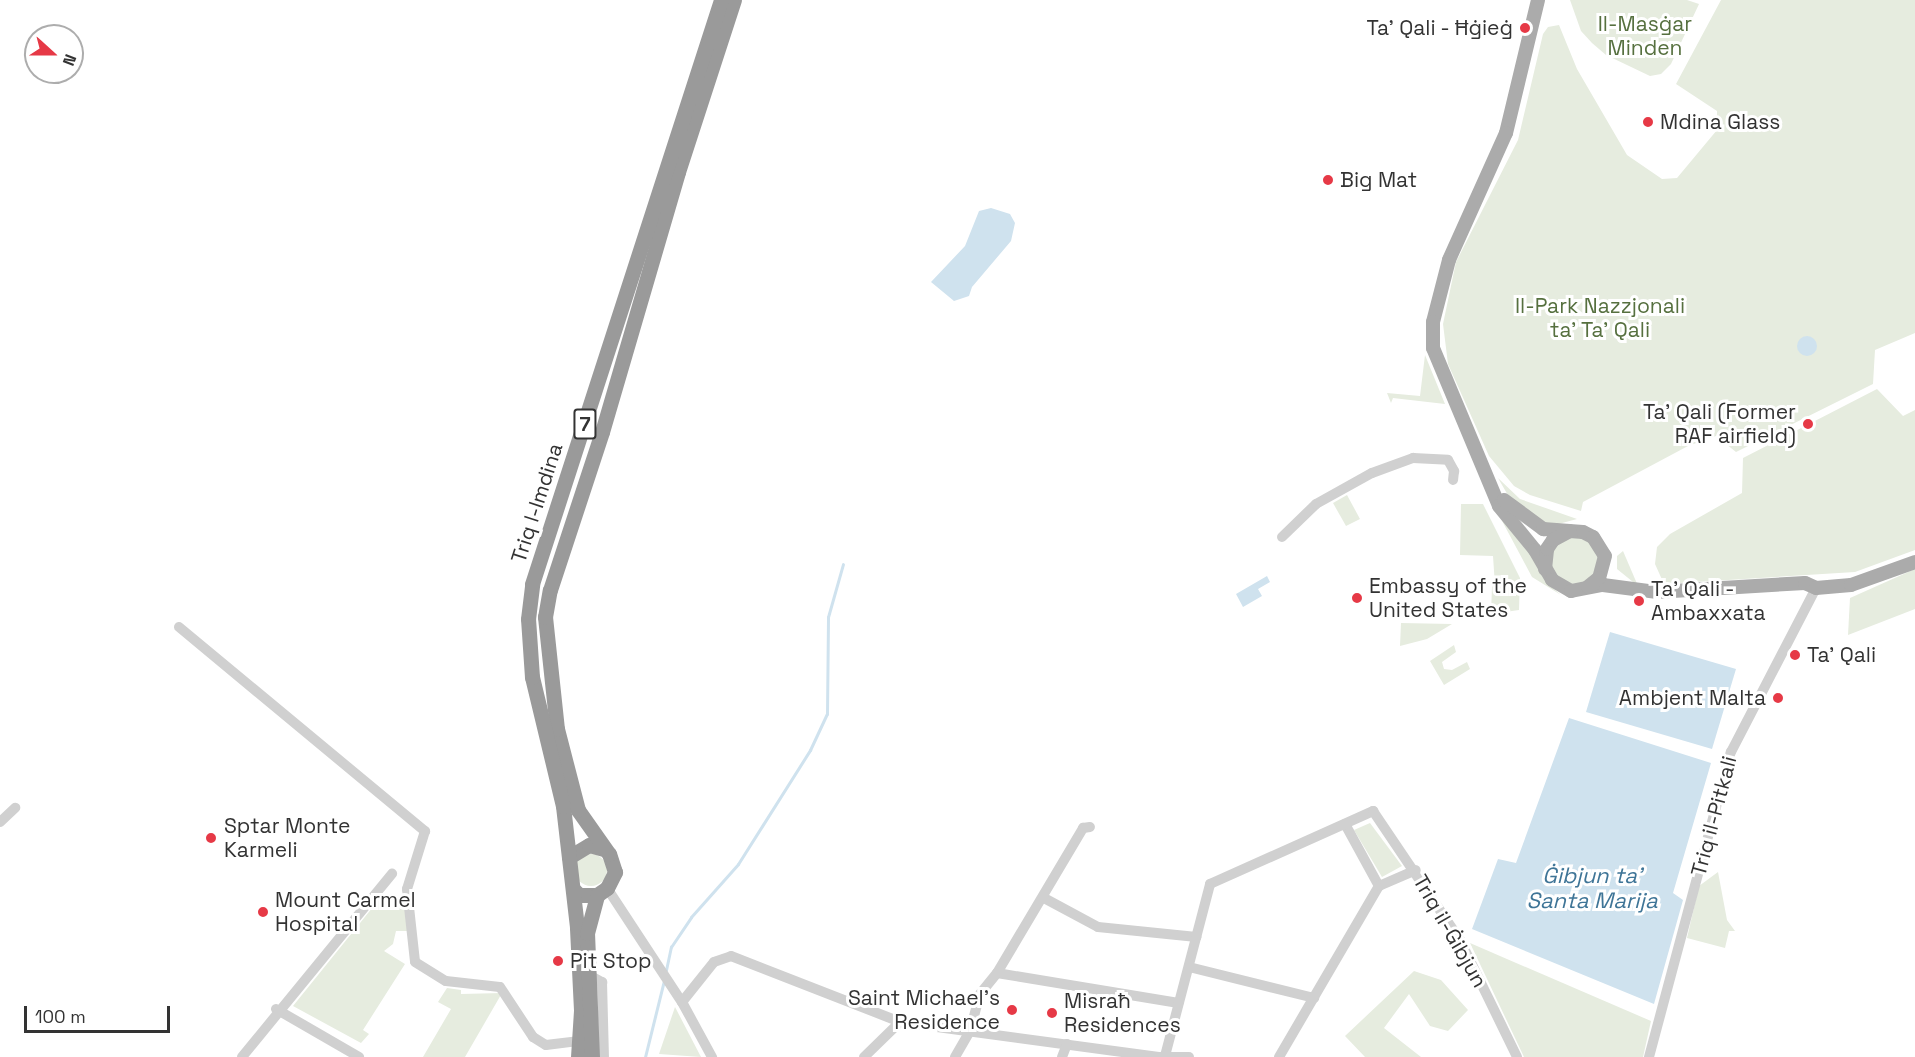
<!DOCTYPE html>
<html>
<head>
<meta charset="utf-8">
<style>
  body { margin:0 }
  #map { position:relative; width:1915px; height:1057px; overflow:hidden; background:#fff; font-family:"Space Grotesk",sans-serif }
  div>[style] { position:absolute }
  .green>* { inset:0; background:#e6ecdf }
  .round { border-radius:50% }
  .water>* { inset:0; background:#cfe2ee }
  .stream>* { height:3px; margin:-1.5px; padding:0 1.5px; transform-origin:1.5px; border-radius:1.5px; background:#cfe2ee }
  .minor>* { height:10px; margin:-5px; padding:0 5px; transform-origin:5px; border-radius:5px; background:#d0d0d0 }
  .major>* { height:14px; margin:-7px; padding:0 7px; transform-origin:7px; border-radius:7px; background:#ababab }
  .highway>* { height:15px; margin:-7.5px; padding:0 7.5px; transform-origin:7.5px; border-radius:7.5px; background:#9a9a9a }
  .dots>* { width:16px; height:16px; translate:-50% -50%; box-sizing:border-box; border:3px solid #fff; border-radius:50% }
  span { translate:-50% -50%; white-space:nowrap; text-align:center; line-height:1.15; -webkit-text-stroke:6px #fff; paint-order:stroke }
  .shield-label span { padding:2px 4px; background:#fff; border:2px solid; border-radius:4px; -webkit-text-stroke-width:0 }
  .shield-label { font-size:20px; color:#333; font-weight:700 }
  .park-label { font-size:21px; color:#56703f }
  .poi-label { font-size:21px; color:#333 }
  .right { translate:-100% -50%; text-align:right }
  .left { translate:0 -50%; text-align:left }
  .street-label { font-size:21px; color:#333 }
  .water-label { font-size:22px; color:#3f7597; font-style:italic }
  .north { position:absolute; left:24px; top:24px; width:60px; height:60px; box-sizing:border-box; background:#fff; border:2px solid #adadad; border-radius:50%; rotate:111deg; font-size:16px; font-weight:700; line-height:24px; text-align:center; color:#333 }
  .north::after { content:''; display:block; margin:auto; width:21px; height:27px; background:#e63946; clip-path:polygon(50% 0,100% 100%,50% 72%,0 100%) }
  .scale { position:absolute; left:24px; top:1006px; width:146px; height:27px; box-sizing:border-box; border:3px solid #333; border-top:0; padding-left:8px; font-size:18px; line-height:21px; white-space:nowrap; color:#333; -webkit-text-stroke:4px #fff; paint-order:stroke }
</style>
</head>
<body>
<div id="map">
  <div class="green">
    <div style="clip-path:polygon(1570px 0,1687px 0,1699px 4px,1671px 64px,1661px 74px,1650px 76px,1606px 55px,1592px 43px,1581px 31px)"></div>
    <div style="clip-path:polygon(1721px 0,1915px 0,1915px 333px,1875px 350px,1873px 384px,1736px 452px,1716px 436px,1688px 446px,1583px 502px,1581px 511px,1530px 495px,1514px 486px,1489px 456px,1448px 364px,1443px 324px,1456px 262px,1518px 140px,1543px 34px,1548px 27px,1559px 25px,1577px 69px,1627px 155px,1662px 179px,1677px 178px,1717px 130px,1717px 111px,1676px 84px)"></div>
    <div style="clip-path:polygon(1425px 355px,1445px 404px,1393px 398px,1391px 403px,1387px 393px,1420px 396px)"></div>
    <div style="clip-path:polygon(1877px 389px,1903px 416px,1915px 410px,1915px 550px,1855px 572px,1664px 584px,1655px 564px,1657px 547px,1670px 534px,1742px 493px,1743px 458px)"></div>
    <div style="clip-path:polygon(1498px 478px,1520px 499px,1577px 519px,1551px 526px,1532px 521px,1509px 497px)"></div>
    <div style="clip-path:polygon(1347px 495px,1360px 519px,1346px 526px,1333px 503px)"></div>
    <div style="clip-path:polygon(1461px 504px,1483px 504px,1520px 578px,1519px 610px,1491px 614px,1492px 586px,1495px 586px,1493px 556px,1460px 555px)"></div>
    <div style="clip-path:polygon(1493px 504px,1533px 552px,1547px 583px,1561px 595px,1532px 577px)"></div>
    <div class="round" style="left:1550px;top:536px;width:48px;height:48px"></div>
    <div style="clip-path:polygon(1623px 551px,1638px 586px,1617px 569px,1617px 556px)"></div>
    <div style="clip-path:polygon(1915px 569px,1915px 609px,1848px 635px,1850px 598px)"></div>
    <div style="clip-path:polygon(1401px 623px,1452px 624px,1427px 639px,1400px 646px)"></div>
    <div style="clip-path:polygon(1454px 645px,1456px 652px,1442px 662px,1444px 669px,1452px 670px,1467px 662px,1470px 669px,1444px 685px,1430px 661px)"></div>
    <div style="clip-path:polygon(1370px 823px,1402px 866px,1382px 877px,1354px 830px)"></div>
    <div class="round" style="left:575px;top:854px;width:32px;height:32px"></div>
    <div style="clip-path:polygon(1718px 872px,1727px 920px,1735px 931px,1729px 931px,1725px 948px,1687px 938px,1699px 886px)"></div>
    <div style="clip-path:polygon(381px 897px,405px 903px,408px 931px,396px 931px,393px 944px,384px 951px,405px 964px,363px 1030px,369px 1034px,361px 1043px,293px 1006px)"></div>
    <div style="clip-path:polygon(1470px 943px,1651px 1021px,1643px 1057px,1524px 1057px)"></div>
    <div style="clip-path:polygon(1414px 971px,1441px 980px,1468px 1010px,1448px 1031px,1430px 1026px,1409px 994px,1384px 1028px,1421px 1057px,1365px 1057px,1345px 1036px)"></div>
    <div style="clip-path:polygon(447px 988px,461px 990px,461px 994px,502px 993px,465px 1057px,423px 1057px,451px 1009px,438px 1002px)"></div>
    <div style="clip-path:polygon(675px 1007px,701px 1057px,659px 1054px)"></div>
  </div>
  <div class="water">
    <div style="clip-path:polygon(991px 208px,1010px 214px,1015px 223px,1011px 241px,972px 287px,969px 296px,954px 301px,931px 282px,965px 246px,979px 211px)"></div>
    <div class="round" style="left:1797px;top:336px;width:20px;height:20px"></div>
    <div style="clip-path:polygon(1267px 576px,1270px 582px,1258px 589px,1262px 596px,1243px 607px,1236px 594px)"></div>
    <div style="clip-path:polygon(1610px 632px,1736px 669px,1712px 749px,1586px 712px)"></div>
    <div style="clip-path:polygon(1569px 718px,1711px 763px,1673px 893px,1683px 900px,1654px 1004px,1472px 929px,1498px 859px,1516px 863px)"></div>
  </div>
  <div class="stream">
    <div style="left:666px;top:970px;width:24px;rotate:-78deg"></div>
    <div style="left:671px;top:947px;width:36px;rotate:-56deg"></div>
    <div style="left:691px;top:917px;width:71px;rotate:-48.4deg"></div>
    <div style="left:738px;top:864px;width:135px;rotate:-57.7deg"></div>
    <div style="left:810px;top:750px;width:40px;rotate:-65deg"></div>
    <div style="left:827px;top:714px;width:97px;rotate:-89.4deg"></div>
    <div style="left:828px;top:617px;width:55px;rotate:-74.2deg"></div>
    <div style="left:645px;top:1057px;width:79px;rotate:-76.1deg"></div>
  </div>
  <div class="minor">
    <div style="left:1282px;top:537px;width:47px;rotate:-44.1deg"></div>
    <div style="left:1316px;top:504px;width:64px;rotate:-29deg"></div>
    <div style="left:1372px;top:473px;width:44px;rotate:-20.1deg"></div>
    <div style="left:1413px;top:458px;width:35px;rotate:3deg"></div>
    <div style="left:1448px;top:460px;width:13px;rotate:61deg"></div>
    <div style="left:1454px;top:471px;width:9px;rotate:96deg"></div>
    <div style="left:179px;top:627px;width:320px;rotate:39.7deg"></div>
    <div style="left:425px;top:831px;width:61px;rotate:107.2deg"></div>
    <div style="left:407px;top:889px;width:73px;rotate:83.7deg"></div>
    <div style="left:415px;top:962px;width:36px;rotate:32deg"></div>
    <div style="left:446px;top:981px;width:54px;rotate:6.3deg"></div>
    <div style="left:500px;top:987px;width:60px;rotate:56.6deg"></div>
    <div style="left:533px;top:1037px;width:15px;rotate:32deg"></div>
    <div style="left:546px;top:1045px;width:34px;rotate:-7deg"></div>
    <div style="left:0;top:822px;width:21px;rotate:-43deg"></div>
    <div style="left:1345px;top:824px;width:71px;rotate:61.3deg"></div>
    <div style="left:607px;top:888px;width:136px;rotate:56.7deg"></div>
    <div style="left:682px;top:1002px;width:63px;rotate:61.4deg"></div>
    <div style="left:1044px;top:898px;width:61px;rotate:28.2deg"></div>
    <div style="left:1098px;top:927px;width:99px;rotate:5.8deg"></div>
    <div style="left:1189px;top:967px;width:129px;rotate:13.9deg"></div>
    <div style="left:997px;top:973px;width:184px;rotate:9.4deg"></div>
    <div style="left:591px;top:976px;width:13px;rotate:29deg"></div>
    <div style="left:602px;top:982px;width:75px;rotate:88.5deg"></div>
    <div style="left:682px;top:1002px;width:51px;rotate:-51.3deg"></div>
    <div style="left:714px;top:962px;width:18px;rotate:-19deg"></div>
    <div style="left:731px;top:956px;width:181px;rotate:21.3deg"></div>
    <div style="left:900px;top:1022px;width:261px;rotate:7.7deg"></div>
    <div style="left:1159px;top:1057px;width:30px"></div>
    <div style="left:276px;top:1009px;width:96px;rotate:30deg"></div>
    <div style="left:1165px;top:1056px;width:178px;rotate:-75.3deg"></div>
    <div style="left:1210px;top:884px;width:179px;rotate:-24.1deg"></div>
    <div style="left:1373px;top:811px;width:156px;rotate:56deg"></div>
    <div style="left:1460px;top:940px;width:130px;rotate:64deg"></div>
    <div style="left:242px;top:1057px;width:237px;rotate:-50.7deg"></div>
    <div style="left:864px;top:1057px;width:50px;rotate:-44.2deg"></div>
    <div style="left:955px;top:1057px;width:30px;rotate:-60deg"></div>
    <div style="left:970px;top:1031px;width:38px;rotate:-75deg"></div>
    <div style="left:980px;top:994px;width:27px;rotate:-51deg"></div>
    <div style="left:997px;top:973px;width:169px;rotate:-59.3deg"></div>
    <div style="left:1083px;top:828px;width:7px;rotate:-8deg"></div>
    <div style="left:1062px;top:1057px;width:14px;rotate:-69deg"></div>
    <div style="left:1279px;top:1057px;width:198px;rotate:-59.7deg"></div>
    <div style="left:1379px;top:886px;width:40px;rotate:-23.4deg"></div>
    <div style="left:1649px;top:1057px;width:316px;rotate:-75deg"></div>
    <div style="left:1731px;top:752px;width:185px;rotate:-62.6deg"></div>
  </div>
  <div class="major">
    <div style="left:1538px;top:0;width:137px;rotate:103.5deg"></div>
    <div style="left:1506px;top:133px;width:139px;rotate:114.2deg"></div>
    <div style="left:1449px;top:260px;width:64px;rotate:104.5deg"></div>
    <div style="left:1433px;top:322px;width:26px;rotate:90deg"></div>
    <div style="left:1433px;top:348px;width:171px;rotate:67.3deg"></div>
    <div style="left:1499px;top:506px;width:57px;rotate:50.7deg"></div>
    <div style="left:1535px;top:550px;width:34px;rotate:60deg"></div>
    <div style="left:1552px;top:580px;width:22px;rotate:30deg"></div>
    <div style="left:1571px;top:591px;width:33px;rotate:-11deg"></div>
    <div style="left:1603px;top:585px;width:53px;rotate:7.5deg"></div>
    <div style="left:1656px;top:592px;width:149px;rotate:-3.5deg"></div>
    <div style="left:1805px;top:583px;width:12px;rotate:24deg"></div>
    <div style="left:1816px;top:588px;width:35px;rotate:-5deg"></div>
    <div style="left:1851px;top:585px;width:68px;rotate:-19.8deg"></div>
    <div style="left:1504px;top:500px;width:49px;rotate:36.6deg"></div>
    <div style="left:1543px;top:529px;width:40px;rotate:4.3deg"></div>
    <div style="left:1583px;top:532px;width:11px;rotate:27deg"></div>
    <div style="left:1593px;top:537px;width:22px;rotate:58deg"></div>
    <div style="left:1605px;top:556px;width:23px;rotate:105deg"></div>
    <div style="left:1599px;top:578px;width:14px;rotate:141deg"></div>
    <div style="left:1545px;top:569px;width:20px;rotate:-84deg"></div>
    <div style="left:1547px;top:549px;width:11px;rotate:-56deg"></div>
    <div style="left:1553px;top:540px;width:19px;rotate:-28deg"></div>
  </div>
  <div class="highway">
    <div style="left:569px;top:857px;width:23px;rotate:-31deg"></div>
    <div style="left:589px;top:845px;width:16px;rotate:15deg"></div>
    <div style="left:573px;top:889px;width:8px;rotate:45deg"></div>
    <div style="left:579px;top:895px;width:18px"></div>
    <div style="left:597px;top:895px;width:12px;rotate:-35deg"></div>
    <div style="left:607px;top:888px;width:18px;rotate:-63deg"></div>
    <div style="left:615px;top:872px;width:19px;rotate:-108deg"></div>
    <div style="left:609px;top:854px;width:54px;rotate:-125.2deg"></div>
    <div style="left:578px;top:810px;width:84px;rotate:-104.5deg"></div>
    <div style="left:557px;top:729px;width:113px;rotate:-96.1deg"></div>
    <div style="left:545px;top:617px;width:27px;rotate:-80deg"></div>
    <div style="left:550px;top:590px;width:166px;rotate:-71.8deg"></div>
    <div style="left:602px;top:432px;width:271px;rotate:-73.7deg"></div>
    <div style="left:678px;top:172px;width:181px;rotate:-72deg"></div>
    <div style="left:578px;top:1057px;width:47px;rotate:-86.3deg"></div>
    <div style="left:581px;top:1010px;width:83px;rotate:-92.8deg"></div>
    <div style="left:577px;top:927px;width:122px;rotate:-96.6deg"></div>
    <div style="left:563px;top:806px;width:133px;rotate:-103.5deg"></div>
    <div style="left:532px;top:677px;width:58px;rotate:-93.9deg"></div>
    <div style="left:528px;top:619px;width:35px;rotate:-83deg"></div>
    <div style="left:532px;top:584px;width:614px;rotate:-72.07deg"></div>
    <div style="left:592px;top:1057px;width:124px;rotate:-92.3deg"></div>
    <div style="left:587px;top:933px;width:39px;rotate:-75deg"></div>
  </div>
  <div class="dots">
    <div style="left:1525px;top:28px;background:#e63946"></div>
    <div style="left:1648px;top:122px;background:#e63946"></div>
    <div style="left:1328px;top:180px;background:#e63946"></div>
    <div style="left:1808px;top:424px;background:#e63946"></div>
    <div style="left:1357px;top:598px;background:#e63946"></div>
    <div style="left:1639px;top:601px;background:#e63946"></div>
    <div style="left:1795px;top:655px;background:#e63946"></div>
    <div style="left:1778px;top:698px;background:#e63946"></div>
    <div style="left:211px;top:838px;background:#e63946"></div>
    <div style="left:263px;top:912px;background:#e63946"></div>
    <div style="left:558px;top:961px;background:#e63946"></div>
    <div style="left:1012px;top:1010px;background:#e63946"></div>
    <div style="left:1052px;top:1013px;background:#e63946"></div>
  </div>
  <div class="shield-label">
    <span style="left:585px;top:424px">7</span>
  </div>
  <div class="park-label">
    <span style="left:1645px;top:36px">Il-Masġar<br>Minden</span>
    <span style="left:1600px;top:318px">Il-Park Nazzjonali<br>ta' Ta' Qali</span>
  </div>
  <div class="poi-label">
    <span class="right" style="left:1513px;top:28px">Ta' Qali - Ħġieġ</span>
    <span class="left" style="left:1660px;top:122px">Mdina Glass</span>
    <span class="left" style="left:1340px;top:180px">Big Mat</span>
    <span class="right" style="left:1796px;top:424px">Ta' Qali (Former<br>RAF airfield)</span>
    <span class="left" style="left:1369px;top:598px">Embassy of the<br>United States</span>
    <span class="left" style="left:1651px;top:601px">Ta' Qali -<br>Ambaxxata</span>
    <span class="left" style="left:1807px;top:655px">Ta' Qali</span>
    <span class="right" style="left:1766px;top:698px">Ambjent Malta</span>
    <span class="left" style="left:224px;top:838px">Sptar Monte<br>Karmeli</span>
    <span class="left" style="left:275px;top:912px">Mount Carmel<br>Hospital</span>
    <span class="left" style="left:570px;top:961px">Pit Stop</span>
    <span class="right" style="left:1000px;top:1010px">Saint Michael's<br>Residence</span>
    <span class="left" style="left:1064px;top:1013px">Misraħ<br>Residences</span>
  </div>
  <div class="street-label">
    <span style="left:537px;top:503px;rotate:-72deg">Triq l-Imdina</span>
    <span style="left:1714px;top:816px;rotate:-75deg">Triq il-Pitkali</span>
    <span style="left:1450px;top:931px;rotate:60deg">Triq il-Ġibjun</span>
  </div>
  <div class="water-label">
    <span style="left:1592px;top:888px">Ġibjun ta'<br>Santa Marija</span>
  </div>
  <div class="north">N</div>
  <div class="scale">100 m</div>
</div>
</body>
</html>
